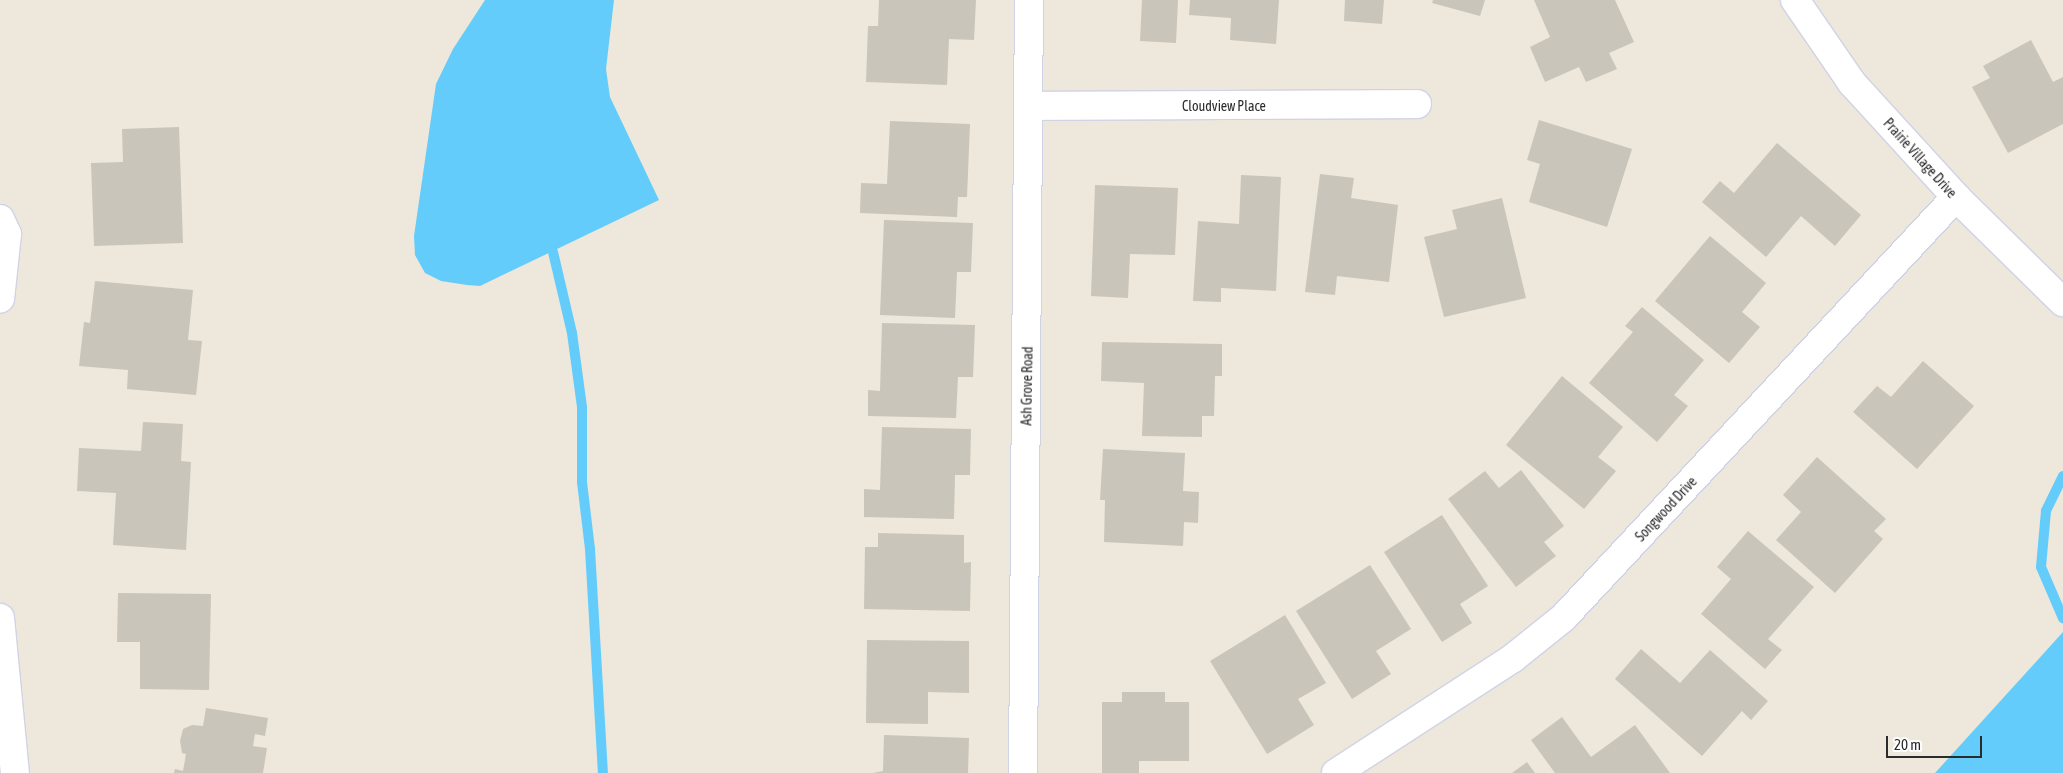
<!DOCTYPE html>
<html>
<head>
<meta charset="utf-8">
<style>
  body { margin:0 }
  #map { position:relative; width:2063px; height:773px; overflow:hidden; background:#eee7db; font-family:"Asap Condensed",sans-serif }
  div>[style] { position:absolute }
  .water>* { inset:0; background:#64ccfb }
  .stream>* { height:10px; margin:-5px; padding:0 5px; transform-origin:5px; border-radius:5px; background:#64ccfb }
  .building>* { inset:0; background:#c9c5ba }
  .roads { filter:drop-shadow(1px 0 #d0d3e5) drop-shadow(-1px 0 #d0d3e5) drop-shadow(0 1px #d0d3e5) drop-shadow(0 -1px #d0d3e5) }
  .minor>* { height:28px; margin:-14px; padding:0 14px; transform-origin:14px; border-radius:14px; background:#fff }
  span { translate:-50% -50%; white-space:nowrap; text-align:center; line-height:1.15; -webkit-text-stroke:5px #fff; paint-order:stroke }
  .street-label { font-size:14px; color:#2b2b2b }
  .scale { position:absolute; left:1886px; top:736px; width:96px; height:22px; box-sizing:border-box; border:2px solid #2b2b2b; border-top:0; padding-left:6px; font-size:15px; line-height:18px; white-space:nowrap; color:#2b2b2b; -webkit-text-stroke:4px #fff; paint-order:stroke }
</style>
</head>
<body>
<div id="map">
  <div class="water">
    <div style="clip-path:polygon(485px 0,614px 0,606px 69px,610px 97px,659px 200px,480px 286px,467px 285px,441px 281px,425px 273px,415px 255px,414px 236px,436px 84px,453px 49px)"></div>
    <div style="clip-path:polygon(2063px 632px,2063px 773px,1935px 773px)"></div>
  </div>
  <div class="stream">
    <div style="left:553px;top:252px;width:83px;rotate:76.8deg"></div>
    <div style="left:572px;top:333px;width:75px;rotate:82.3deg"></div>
    <div style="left:582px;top:407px;width:75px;rotate:90deg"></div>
    <div style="left:582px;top:482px;width:67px;rotate:83.2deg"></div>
    <div style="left:590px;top:549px;width:224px;rotate:86.7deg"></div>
    <div style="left:2063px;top:476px;width:39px;rotate:116deg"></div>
    <div style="left:2046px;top:511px;width:56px;rotate:95.1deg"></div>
    <div style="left:2041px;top:567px;width:56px;rotate:66.7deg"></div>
  </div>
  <div class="building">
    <div style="clip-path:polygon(879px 0,976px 0,974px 40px,949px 39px,947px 85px,866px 82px,868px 26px,878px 26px)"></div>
    <div style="clip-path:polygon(1142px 0,1178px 0,1176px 43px,1140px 41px)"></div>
    <div style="clip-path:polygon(1190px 0,1279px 0,1276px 44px,1230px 40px,1231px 18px,1189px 15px)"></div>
    <div style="clip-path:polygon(1345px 0,1384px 0,1382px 24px,1344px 21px)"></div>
    <div style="clip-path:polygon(1433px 0,1485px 0,1480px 16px,1432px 3px)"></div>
    <div style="clip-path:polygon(1534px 0,1615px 0,1634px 42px,1609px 53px,1617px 69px,1586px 82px,1579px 67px,1545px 82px,1530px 47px,1550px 37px)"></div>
    <div style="clip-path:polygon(2031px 40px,2053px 82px,2063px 77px,2063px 124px,2008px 153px,1972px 87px,1990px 78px,1983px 66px)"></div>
    <div style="clip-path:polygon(1539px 120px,1632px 149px,1607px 227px,1529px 202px,1540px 164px,1527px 160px)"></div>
    <div style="clip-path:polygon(890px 121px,970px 124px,967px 197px,958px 197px,957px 217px,860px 213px,861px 183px,887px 184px)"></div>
    <div style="clip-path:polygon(179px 127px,183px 243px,94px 246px,91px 163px,123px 162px,122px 129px)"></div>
    <div style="clip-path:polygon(1777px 143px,1861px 215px,1835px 246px,1801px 216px,1766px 257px,1702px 202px,1720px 181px,1734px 193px)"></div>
    <div style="clip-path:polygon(1320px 174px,1354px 178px,1351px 198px,1398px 205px,1389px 282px,1337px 276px,1335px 295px,1305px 292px)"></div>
    <div style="clip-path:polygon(1241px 175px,1281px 177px,1276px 291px,1221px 288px,1221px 302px,1193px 301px,1198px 221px,1239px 224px)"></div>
    <div style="clip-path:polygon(1095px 185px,1178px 188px,1175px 255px,1130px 254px,1128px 298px,1091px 296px)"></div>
    <div style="clip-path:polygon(1502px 198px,1526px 298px,1444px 317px,1424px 237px,1457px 229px,1452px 210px)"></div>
    <div style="clip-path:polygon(884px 220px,973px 223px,971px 272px,957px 272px,955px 318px,880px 315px)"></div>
    <div style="clip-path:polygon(1710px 236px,1766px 283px,1742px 312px,1760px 327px,1729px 363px,1655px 301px)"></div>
    <div style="clip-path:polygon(95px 281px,193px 290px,188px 340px,202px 341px,196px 395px,127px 389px,128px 370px,79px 366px,84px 322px,90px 323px)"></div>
    <div style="clip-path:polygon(1642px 307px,1704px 360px,1674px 395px,1688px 406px,1657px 442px,1589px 383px,1633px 332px,1625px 326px)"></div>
    <div style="clip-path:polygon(882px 323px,975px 325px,973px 377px,958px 377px,956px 418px,868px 416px,868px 390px,880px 391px)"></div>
    <div style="clip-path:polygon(1102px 342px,1222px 344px,1222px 376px,1215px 376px,1214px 416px,1202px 416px,1202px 437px,1142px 436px,1144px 383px,1101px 381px)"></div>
    <div style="clip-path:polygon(1923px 361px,1974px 406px,1917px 469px,1853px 412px,1877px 386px,1891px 397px)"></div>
    <div style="clip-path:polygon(1562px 376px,1623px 427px,1598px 457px,1616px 471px,1584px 509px,1506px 445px)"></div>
    <div style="clip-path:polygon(143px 422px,183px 424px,181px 461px,191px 462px,186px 550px,113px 545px,116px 493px,77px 491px,79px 448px,141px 451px)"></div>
    <div style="clip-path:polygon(882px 427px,971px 429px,970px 475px,955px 475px,954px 519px,864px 517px,864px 489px,880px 490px)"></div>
    <div style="clip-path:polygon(1103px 449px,1185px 453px,1183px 491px,1199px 492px,1198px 523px,1184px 522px,1183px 546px,1104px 542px,1105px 500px,1100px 500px)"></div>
    <div style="clip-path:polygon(1817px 457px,1886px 519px,1874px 531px,1883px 539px,1835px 593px,1776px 540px,1801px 512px,1783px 495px)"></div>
    <div style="clip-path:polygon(1521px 470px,1564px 526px,1544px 542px,1556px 556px,1516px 587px,1448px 499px,1485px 471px,1499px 488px)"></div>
    <div style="clip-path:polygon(1442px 515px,1488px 586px,1460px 604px,1472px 623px,1442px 642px,1384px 552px)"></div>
    <div style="clip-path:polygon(1748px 531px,1814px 587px,1768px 639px,1782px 650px,1765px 669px,1701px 614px,1731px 579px,1717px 567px)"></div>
    <div style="clip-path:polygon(878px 533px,964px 535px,964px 563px,971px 562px,970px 611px,864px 609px,865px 547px,878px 547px)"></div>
    <div style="clip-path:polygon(1370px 565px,1411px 629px,1376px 651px,1391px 674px,1352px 699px,1296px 611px)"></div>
    <div style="clip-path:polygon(118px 593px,211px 594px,209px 690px,140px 689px,140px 642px,117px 642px)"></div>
    <div style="clip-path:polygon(1285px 615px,1326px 683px,1298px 699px,1314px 725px,1267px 754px,1210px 661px)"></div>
    <div style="clip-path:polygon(867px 640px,969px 641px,969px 693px,928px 692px,928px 724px,866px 723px)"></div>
    <div style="clip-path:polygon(1641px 649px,1680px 683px,1710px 650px,1768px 701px,1751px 720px,1742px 711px,1702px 756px,1615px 679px)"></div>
    <div style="clip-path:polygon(1122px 692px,1165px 692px,1165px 702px,1189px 702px,1189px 761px,1139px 761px,1139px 773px,1102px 773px,1102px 702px,1122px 702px)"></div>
    <div style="clip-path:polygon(206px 708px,268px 718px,265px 736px,255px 734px,253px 746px,267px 748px,263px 773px,174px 773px,175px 769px,183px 771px,186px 754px,182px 753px,180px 741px,183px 729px,192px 725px,203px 726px)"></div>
    <div style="clip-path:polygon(1562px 717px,1591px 757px,1635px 725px,1670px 773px,1555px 773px,1531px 740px)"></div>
    <div style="clip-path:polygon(884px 735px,969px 738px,968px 773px,873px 773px,883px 771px)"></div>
    <div style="clip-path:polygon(1527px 762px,1535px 773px,1512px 773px)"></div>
  </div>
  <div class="roads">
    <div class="minor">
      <div style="left:1795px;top:0;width:101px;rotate:55.5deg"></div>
      <div style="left:1852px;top:83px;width:154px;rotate:47.6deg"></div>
      <div style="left:1956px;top:197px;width:150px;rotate:44.5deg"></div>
      <div style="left:1030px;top:106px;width:387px;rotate:-0.3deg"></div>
      <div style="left:0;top:219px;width:17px;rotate:65deg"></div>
      <div style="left:7px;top:234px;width:65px;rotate:96.1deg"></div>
      <div style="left:0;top:618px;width:156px;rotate:84.5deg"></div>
      <div style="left:1023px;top:773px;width:773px;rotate:-89.56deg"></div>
      <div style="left:1336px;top:773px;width:211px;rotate:-33deg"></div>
      <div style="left:1513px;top:658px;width:64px;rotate:-38.7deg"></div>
      <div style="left:1563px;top:618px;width:576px;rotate:-46.97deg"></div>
    </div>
  </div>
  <div class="street-label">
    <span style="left:1224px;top:106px">Cloudview Place</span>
    <span style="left:1920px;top:158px;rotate:48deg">Prairie Village Drive</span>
    <span style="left:1027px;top:386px;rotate:-89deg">Ash Grove Road</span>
    <span style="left:1666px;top:509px;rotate:-47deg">Songwood Drive</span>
  </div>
  <div class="scale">20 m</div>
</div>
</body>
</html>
